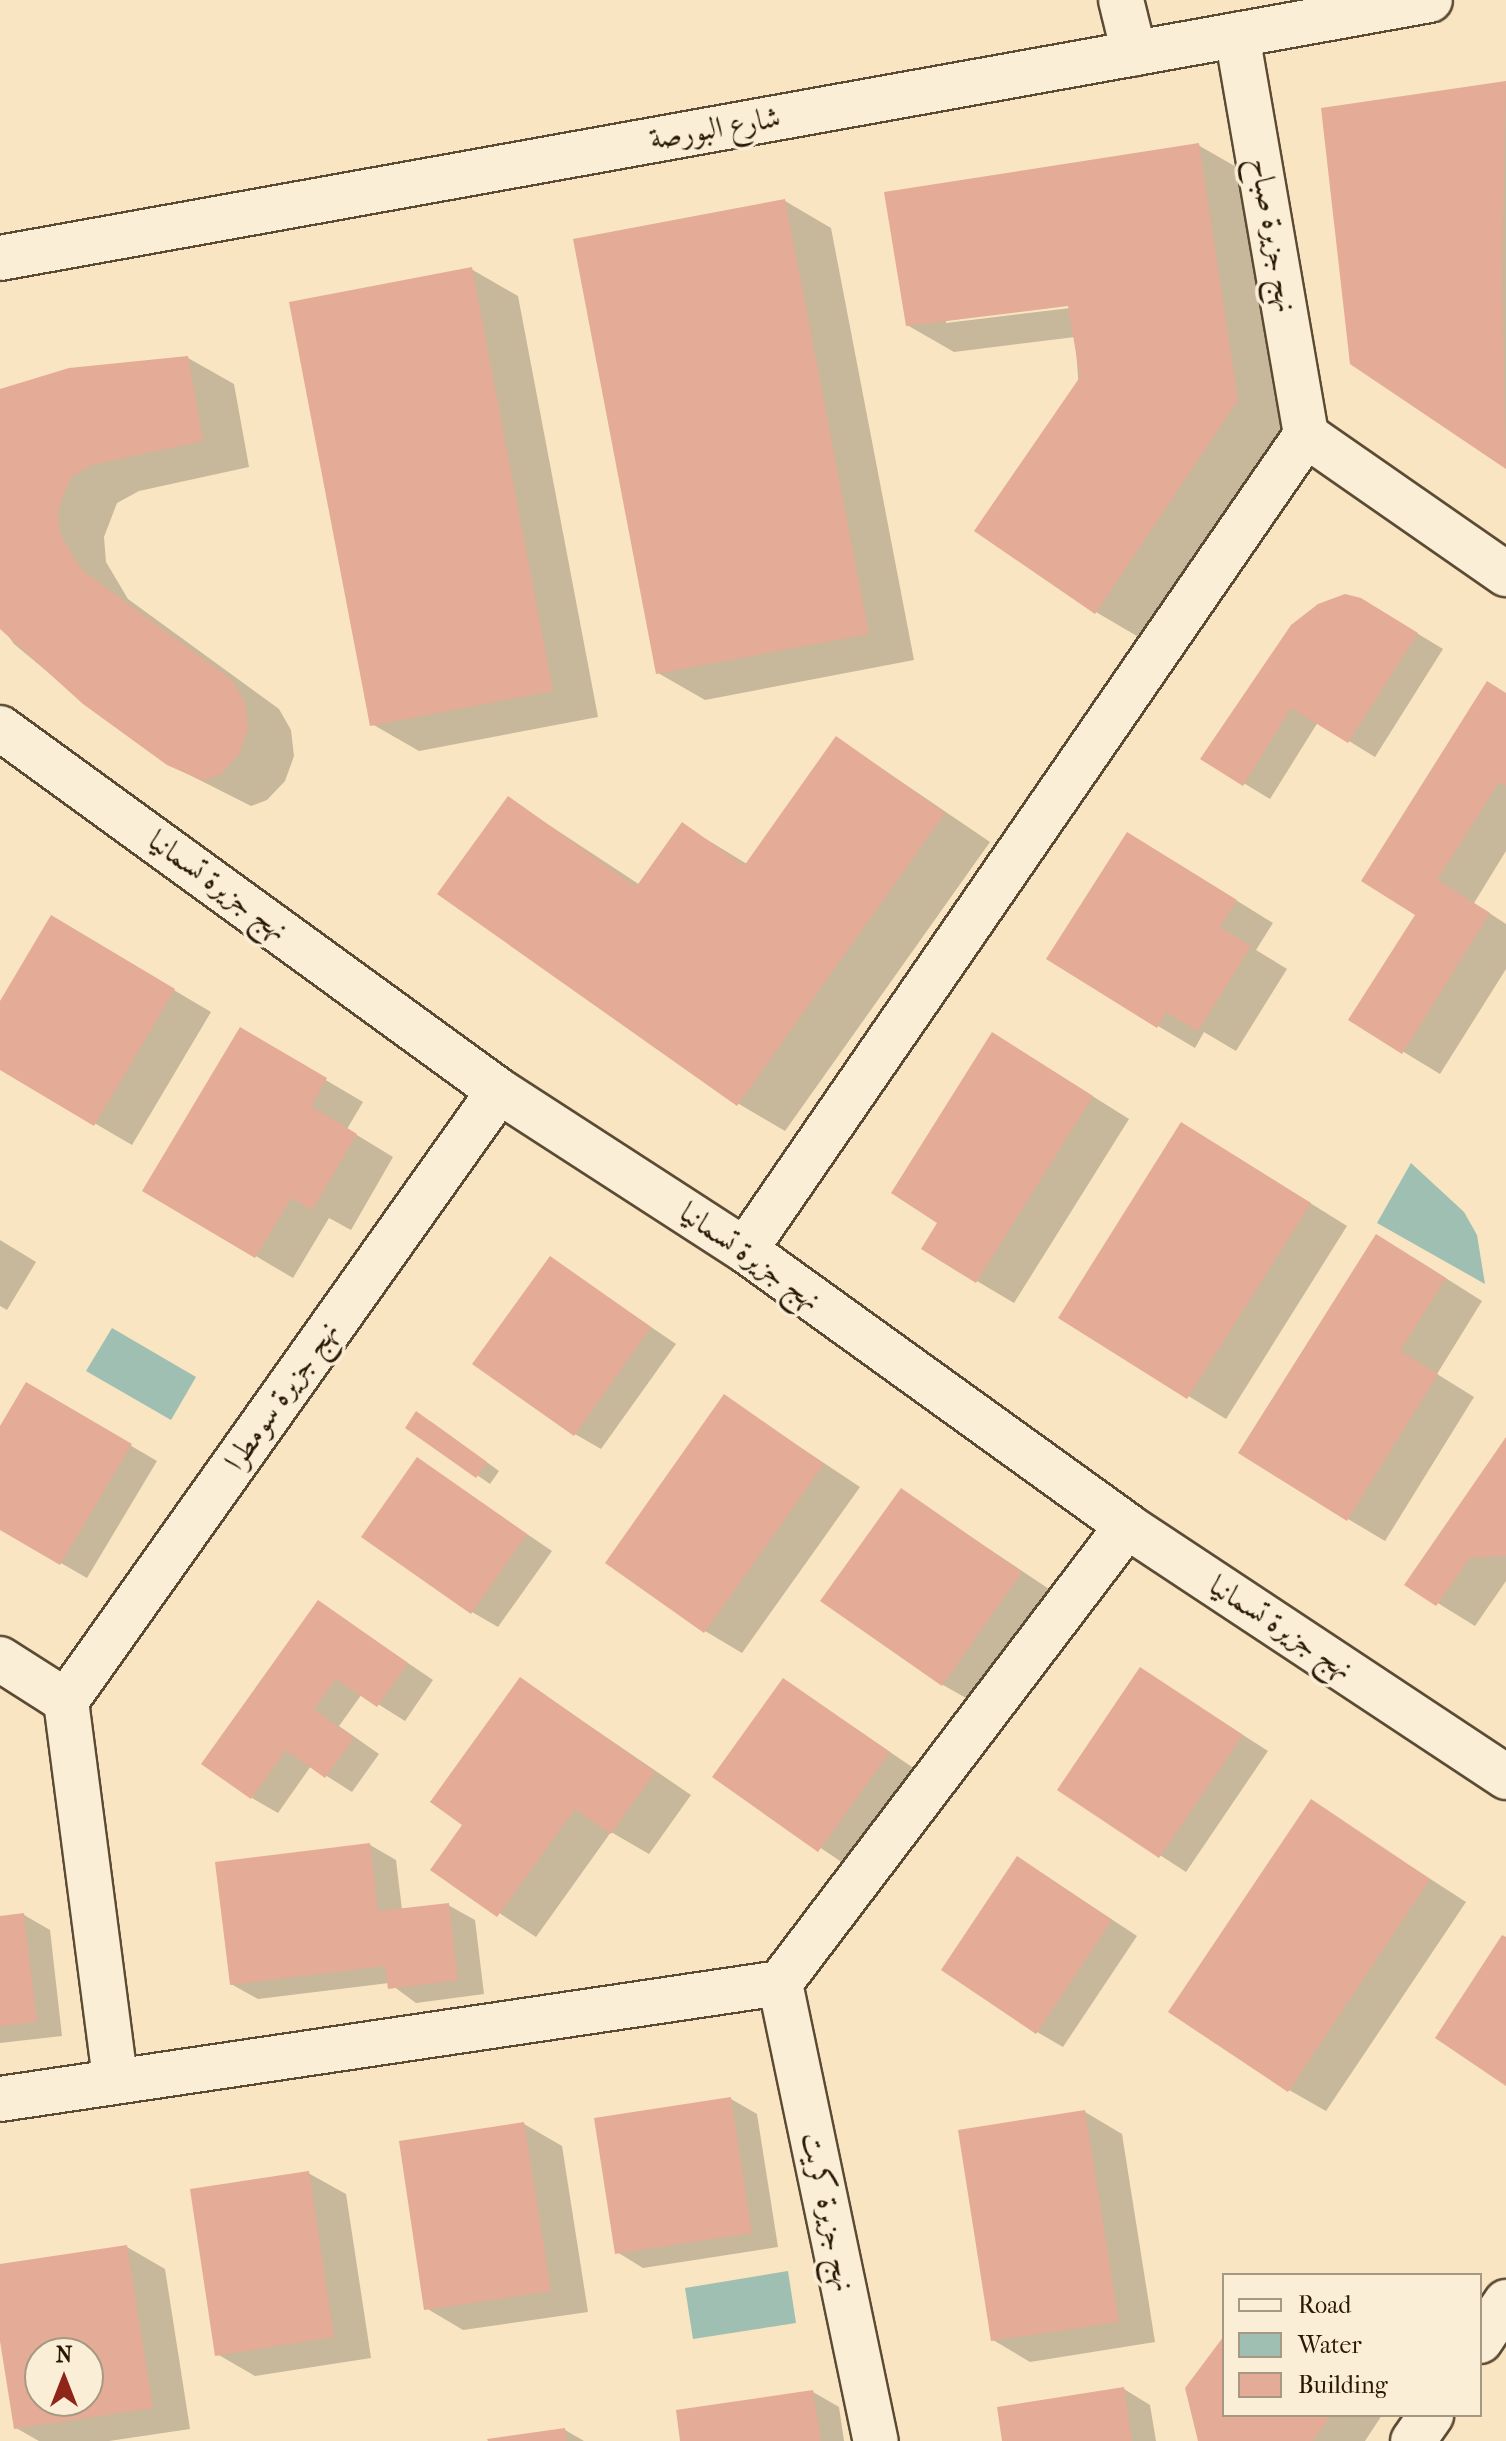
<!DOCTYPE html>
<html>
<head>
<meta charset="utf-8">
<style>
  body { margin:0 }
  #map { position:relative; width:1506px; height:2441px; overflow:hidden; background:#f9e5c2; font-family:"IM FELL French Canon",Amiri,serif }
  div>[style] { position:absolute }
  .water>* { inset:0; background:#9ebfb2 }
  .shadow>* { inset:0; background:#0003 }
  .building>* { inset:0; background:#e4ab96 }
  .roads { filter:drop-shadow(2px 0 #5c4b34) drop-shadow(-2px 0 #5c4b34) drop-shadow(0 2px #5c4b34) drop-shadow(0 -2px #5c4b34) }
  .minor>* { height:44px; margin:-22px; padding:0 22px; transform-origin:22px; border-radius:22px; background:#fbeed7 }
  span { translate:-50% -50%; white-space:nowrap; text-align:center; line-height:1.15; -webkit-text-stroke:7px #fbeed7; paint-order:stroke }
  .street-label { font-size:30px; color:#281805 }
  .legend { position:absolute; left:1222px; top:2273px; width:260px; height:144px; box-sizing:border-box; background:#fbeed7; border:2px solid #a79883; margin:0; padding:10px 14px; list-style:none; font-size:24px; color:#281805 }
  .legend li { display:flex; align-items:center; gap:16px; height:40px }
  .legend b { width:40px; border:2px solid #a79883 }
  .north { position:absolute; left:24px; top:2337px; width:80px; height:80px; box-sizing:border-box; background:#fbeed7; border:2px solid #a79883; border-radius:50%; rotate:0deg; font-size:22px; font-weight:700; line-height:32px; text-align:center; color:#281805 }
  .north::after { content:''; display:block; margin:auto; width:28px; height:36px; background:#8f2418; clip-path:polygon(50% 0,100% 100%,50% 72%,0 100%) }
</style>
</head>
<body>
<div id="map">
  <div class="water">
    <div style="clip-path:polygon(1411px 1163px,1464px 1212px,1477px 1235px,1485px 1284px,1377px 1223px)"></div>
    <div style="clip-path:polygon(112px 1328px,196px 1377px,171px 1420px,86px 1371px)"></div>
    <div style="clip-path:polygon(788px 2271px,796px 2323px,693px 2339px,685px 2288px)"></div>
  </div>
  <div class="shadow">
    <div style="clip-path:polygon(1506px 84px,1506px 467px,1352px 363px,1323px 110px)"></div>
    <div style="clip-path:polygon(evenodd,1198px 145px,1245px 172px,1284px 428px,1142px 639px,1096px 612px,1075px 337px,954px 352px,907px 325px,1198px 145px,1078px 303px,1079px 307px,946px 323px,946px 319px,1078px 303px)"></div>
    <div style="clip-path:polygon(785px 201px,831px 228px,914px 660px,705px 700px,658px 673px)"></div>
    <div style="clip-path:polygon(471px 269px,518px 296px,598px 717px,419px 751px,372px 724px)"></div>
    <div style="clip-path:polygon(188px 358px,234px 384px,249px 467px,139px 491px,117px 503px,104px 537px,106px 562px,128px 599px,279px 709px,291px 730px,294px 756px,285px 781px,267px 800px,251px 806px,168px 764px,84px 702px,14px 644px,0 624px,0 393px)"></div>
    <div style="clip-path:polygon(1387px 615px,1443px 649px,1375px 757px,1318px 722px,1270px 799px,1202px 758px)"></div>
    <div style="clip-path:polygon(1506px 694px,1506px 851px,1474px 903px,1506px 924px,1506px 969px,1440px 1074px,1351px 1020px,1418px 915px)"></div>
    <div style="clip-path:polygon(837px 738px,990px 842px,785px 1131px,739px 1104px,440px 894px,508px 798px,640px 885px,683px 825px,747px 864px)"></div>
    <div style="clip-path:polygon(1165px 856px,1273px 923px,1256px 950px,1287px 969px,1236px 1051px,1204px 1032px,1195px 1048px,1158px 1026px)"></div>
    <div style="clip-path:polygon(52px 918px,211px 1012px,132px 1145px,0 1068px,0 1005px)"></div>
    <div style="clip-path:polygon(241px 1030px,363px 1102px,347px 1129px,393px 1157px,351px 1230px,329px 1218px,293px 1278px,145px 1191px)"></div>
    <div style="clip-path:polygon(1030px 1057px,1129px 1119px,1014px 1303px,923px 1249px)"></div>
    <div style="clip-path:polygon(1219px 1146px,1347px 1226px,1226px 1419px,1061px 1318px)"></div>
    <div style="clip-path:polygon(0 1240px,36px 1262px,7px 1310px,0 1306px)"></div>
    <div style="clip-path:polygon(1414px 1258px,1482px 1301px,1437px 1374px,1474px 1397px,1385px 1541px,1348px 1519px)"></div>
    <div style="clip-path:polygon(551px 1259px,676px 1344px,601px 1449px,575px 1434px)"></div>
    <div style="clip-path:polygon(27px 1385px,157px 1461px,87px 1578px,0 1528px,0 1430px)"></div>
    <div style="clip-path:polygon(725px 1397px,860px 1487px,742px 1653px,705px 1631px)"></div>
    <div style="clip-path:polygon(430px 1421px,499px 1471px,490px 1484px,407px 1427px)"></div>
    <div style="clip-path:polygon(1506px 1441px,1506px 1581px,1475px 1626px,1407px 1584px)"></div>
    <div style="clip-path:polygon(418px 1460px,552px 1551px,498px 1627px,472px 1612px)"></div>
    <div style="clip-path:polygon(902px 1491px,1058px 1595px,980px 1706px,943px 1685px)"></div>
    <div style="clip-path:polygon(318px 1602px,433px 1680px,405px 1721px,362px 1694px,339px 1726px,379px 1754px,352px 1792px,311px 1766px,278px 1813px,252px 1798px)"></div>
    <div style="clip-path:polygon(1140px 1669px,1268px 1751px,1186px 1872px,1060px 1790px)"></div>
    <div style="clip-path:polygon(521px 1679px,691px 1795px,649px 1854px,611px 1832px,536px 1937px,433px 1870px,465px 1825px)"></div>
    <div style="clip-path:polygon(784px 1680px,915px 1769px,846px 1865px,715px 1777px)"></div>
    <div style="clip-path:polygon(1311px 1802px,1466px 1902px,1326px 2111px,1289px 2090px)"></div>
    <div style="clip-path:polygon(370px 1845px,396px 1860px,402px 1910px,448px 1905px,475px 1920px,484px 1994px,416px 2003px,389px 1983px,258px 1999px,231px 1984px)"></div>
    <div style="clip-path:polygon(1043px 1874px,1137px 1936px,1063px 2047px,1037px 2032px)"></div>
    <div style="clip-path:polygon(24px 1915px,50px 1930px,62px 2036px,0 2043px,0 1918px)"></div>
    <div style="clip-path:polygon(731px 2099px,757px 2114px,778px 2247px,643px 2268px,617px 2252px)"></div>
    <div style="clip-path:polygon(1085px 2112px,1122px 2134px,1155px 2342px,1030px 2362px,993px 2340px)"></div>
    <div style="clip-path:polygon(524px 2124px,562px 2146px,588px 2312px,463px 2330px,426px 2308px)"></div>
    <div style="clip-path:polygon(308px 2173px,346px 2194px,371px 2358px,255px 2376px,217px 2354px)"></div>
    <div style="clip-path:polygon(evenodd,127px 2247px,165px 2269px,190px 2429px,109px 2441px,39px 2441px,16px 2428px,0 2328px,0 2266px,127px 2247px,40px 2353px,88px 2353px,88px 2401px,40px 2401px,40px 2353px)"></div>
    <div style="clip-path:polygon(1224px 2339px,1224px 2415px,1382px 2415px,1365px 2441px,1200px 2441px)"></div>
    <div style="clip-path:polygon(1124px 2389px,1150px 2405px,1156px 2441px,1004px 2441px)"></div>
    <div style="clip-path:polygon(813px 2392px,839px 2407px,844px 2441px,682px 2441px)"></div>
    <div style="clip-path:polygon(565px 2430px,584px 2441px,489px 2441px)"></div>
  </div>
  <div class="building">
    <div style="clip-path:polygon(1506px 81px,1502px 274px,1506px 469px,1350px 364px,1321px 108px)"></div>
    <div style="clip-path:polygon(1199px 143px,1238px 400px,1095px 614px,974px 531px,1080px 377px,1068px 306px,906px 326px,884px 192px)"></div>
    <div style="clip-path:polygon(785px 199px,869px 634px,656px 674px,573px 239px)"></div>
    <div style="clip-path:polygon(472px 267px,553px 691px,370px 726px,289px 302px)"></div>
    <div style="clip-path:polygon(188px 356px,203px 441px,92px 465px,71px 477px,58px 510px,60px 534px,82px 570px,232px 680px,245px 702px,248px 729px,239px 754px,221px 774px,203px 781px,167px 765px,83px 704px,0 629px,0 389px,69px 368px)"></div>
    <div style="clip-path:polygon(1345px 594px,1361px 598px,1418px 633px,1348px 743px,1291px 708px,1243px 786px,1200px 759px,1291px 625px,1318px 604px)"></div>
    <div style="clip-path:polygon(1487px 681px,1506px 693px,1506px 786px,1499px 782px,1437px 880px,1490px 913px,1402px 1054px,1348px 1020px,1415px 915px,1361px 881px)"></div>
    <div style="clip-path:polygon(836px 736px,945px 813px,737px 1106px,437px 894px,508px 796px,636px 887px,682px 822px,744px 866px)"></div>
    <div style="clip-path:polygon(1127px 832px,1237px 900px,1220px 927px,1251px 946px,1198px 1031px,1166px 1012px,1157px 1028px,1046px 959px)"></div>
    <div style="clip-path:polygon(51px 915px,175px 989px,94px 1126px,0 1070px,0 1001px)"></div>
    <div style="clip-path:polygon(240px 1027px,327px 1078px,311px 1106px,357px 1134px,312px 1210px,291px 1198px,255px 1258px,142px 1191px)"></div>
    <div style="clip-path:polygon(992px 1032px,1093px 1096px,976px 1283px,921px 1249px,937px 1223px,891px 1193px)"></div>
    <div style="clip-path:polygon(1181px 1122px,1311px 1203px,1187px 1399px,1058px 1318px)"></div>
    <div style="clip-path:polygon(1376px 1234px,1446px 1278px,1400px 1351px,1438px 1374px,1347px 1521px,1238px 1453px)"></div>
    <div style="clip-path:polygon(550px 1256px,651px 1327px,574px 1436px,472px 1364px)"></div>
    <div style="clip-path:polygon(26px 1382px,132px 1444px,60px 1565px,0 1530px,0 1426px)"></div>
    <div style="clip-path:polygon(724px 1394px,824px 1464px,704px 1633px,605px 1563px)"></div>
    <div style="clip-path:polygon(416px 1411px,487px 1462px,476px 1478px,405px 1428px)"></div>
    <div style="clip-path:polygon(1506px 1437px,1506px 1556px,1470px 1558px,1436px 1606px,1404px 1585px)"></div>
    <div style="clip-path:polygon(417px 1457px,527px 1534px,471px 1614px,361px 1537px)"></div>
    <div style="clip-path:polygon(901px 1488px,1022px 1572px,942px 1686px,820px 1601px)"></div>
    <div style="clip-path:polygon(318px 1600px,408px 1663px,377px 1707px,336px 1679px,314px 1709px,354px 1738px,325px 1778px,286px 1750px,251px 1799px,201px 1764px)"></div>
    <div style="clip-path:polygon(1140px 1667px,1243px 1735px,1159px 1858px,1057px 1790px)"></div>
    <div style="clip-path:polygon(520px 1677px,655px 1772px,611px 1834px,575px 1809px,497px 1917px,430px 1870px,462px 1825px,430px 1802px)"></div>
    <div style="clip-path:polygon(783px 1678px,890px 1752px,818px 1852px,712px 1777px)"></div>
    <div style="clip-path:polygon(1311px 1799px,1430px 1879px,1288px 2092px,1168px 2012px)"></div>
    <div style="clip-path:polygon(370px 1843px,378px 1911px,449px 1903px,458px 1980px,388px 1989px,385px 1966px,230px 1985px,215px 1862px)"></div>
    <div style="clip-path:polygon(1017px 1856px,1112px 1920px,1036px 2034px,941px 1970px)"></div>
    <div style="clip-path:polygon(24px 1913px,37px 2022px,0 2026px,0 1916px)"></div>
    <div style="clip-path:polygon(1502px 1935px,1506px 1937px,1506px 2086px,1435px 2038px)"></div>
    <div style="clip-path:polygon(731px 2097px,752px 2233px,615px 2254px,594px 2118px)"></div>
    <div style="clip-path:polygon(1085px 2110px,1119px 2322px,991px 2341px,958px 2130px)"></div>
    <div style="clip-path:polygon(524px 2122px,551px 2291px,424px 2310px,399px 2141px)"></div>
    <div style="clip-path:polygon(309px 2171px,334px 2337px,215px 2356px,190px 2189px)"></div>
    <div style="clip-path:polygon(evenodd,127px 2245px,153px 2408px,14px 2429px,0 2341px,0 2264px,127px 2245px,40px 2353px,88px 2353px,88px 2401px,40px 2401px,40px 2353px)"></div>
    <div style="clip-path:polygon(1224px 2336px,1224px 2415px,1331px 2415px,1313px 2441px,1198px 2441px,1185px 2388px)"></div>
    <div style="clip-path:polygon(1124px 2387px,1132px 2441px,1002px 2441px,997px 2407px)"></div>
    <div style="clip-path:polygon(813px 2390px,821px 2441px,680px 2441px,676px 2410px)"></div>
    <div style="clip-path:polygon(565px 2428px,567px 2441px,488px 2441px,487px 2439px)"></div>
  </div>
  <div class="roads">
    <div class="minor">
      <div style="left:1121px;top:0;width:55px;rotate:76.2deg"></div>
      <div style="left:1237px;top:35px;width:406px;rotate:80.2deg"></div>
      <div style="left:0;top:258px;width:1453px;rotate:-10.23deg"></div>
      <div style="left:1306px;top:435px;width:244px;rotate:34.8deg"></div>
      <div style="left:0;top:728px;width:617px;rotate:36.03deg"></div>
      <div style="left:499px;top:1091px;width:293px;rotate:32.9deg"></div>
      <div style="left:745px;top:1250px;width:471px;rotate:35.8deg"></div>
      <div style="left:1127px;top:1526px;width:455px;rotate:33.5deg"></div>
      <div style="left:745px;top:1250px;width:989px;rotate:-55.46deg"></div>
      <div style="left:0;top:1659px;width:78px;rotate:32.5deg"></div>
      <div style="left:66px;top:1701px;width:748px;rotate:-54.63deg"></div>
      <div style="left:66px;top:1701px;width:381px;rotate:82.6deg"></div>
      <div style="left:780px;top:1983px;width:468px;rotate:78.2deg"></div>
      <div style="left:0;top:2099px;width:789px;rotate:-8.46deg"></div>
      <div style="left:780px;top:1983px;width:574px;rotate:-52.79deg"></div>
      <div style="left:1480px;top:2341px;width:47px;rotate:-56.3deg"></div>
      <div style="left:1413px;top:2441px;width:32px;rotate:-55deg"></div>
    </div>
  </div>
  <div class="street-label">
    <span style="left:715px;top:129px;rotate:-10deg">شارع البورصة</span>
    <span style="left:1273px;top:235px;rotate:80deg">نهج جزيرة صباح</span>
    <span style="left:218px;top:886px;rotate:36deg">نهج جزيرة تسمانيا</span>
    <span style="left:750px;top:1257px;rotate:35deg">نهج جزيرة تسمانيا</span>
    <span style="left:282px;top:1396px;rotate:-55deg">نهج جزيرة سومطرا</span>
    <span style="left:1281px;top:1628px;rotate:33deg">نهج جزيرة تسمانيا</span>
    <span style="left:828px;top:2212px;rotate:78deg">نهج جزيرة كريت</span>
  </div>
  <ul class="legend">
  <li><b style="height:10px;background:#fbeed7"></b>Road</li>
  <li><b style="height:22px;background:#9ebfb2"></b>Water</li>
  <li><b style="height:22px;background:#e4ab96"></b>Building</li>
  </ul>
  <div class="north">N</div>
</div>
</body>
</html>
